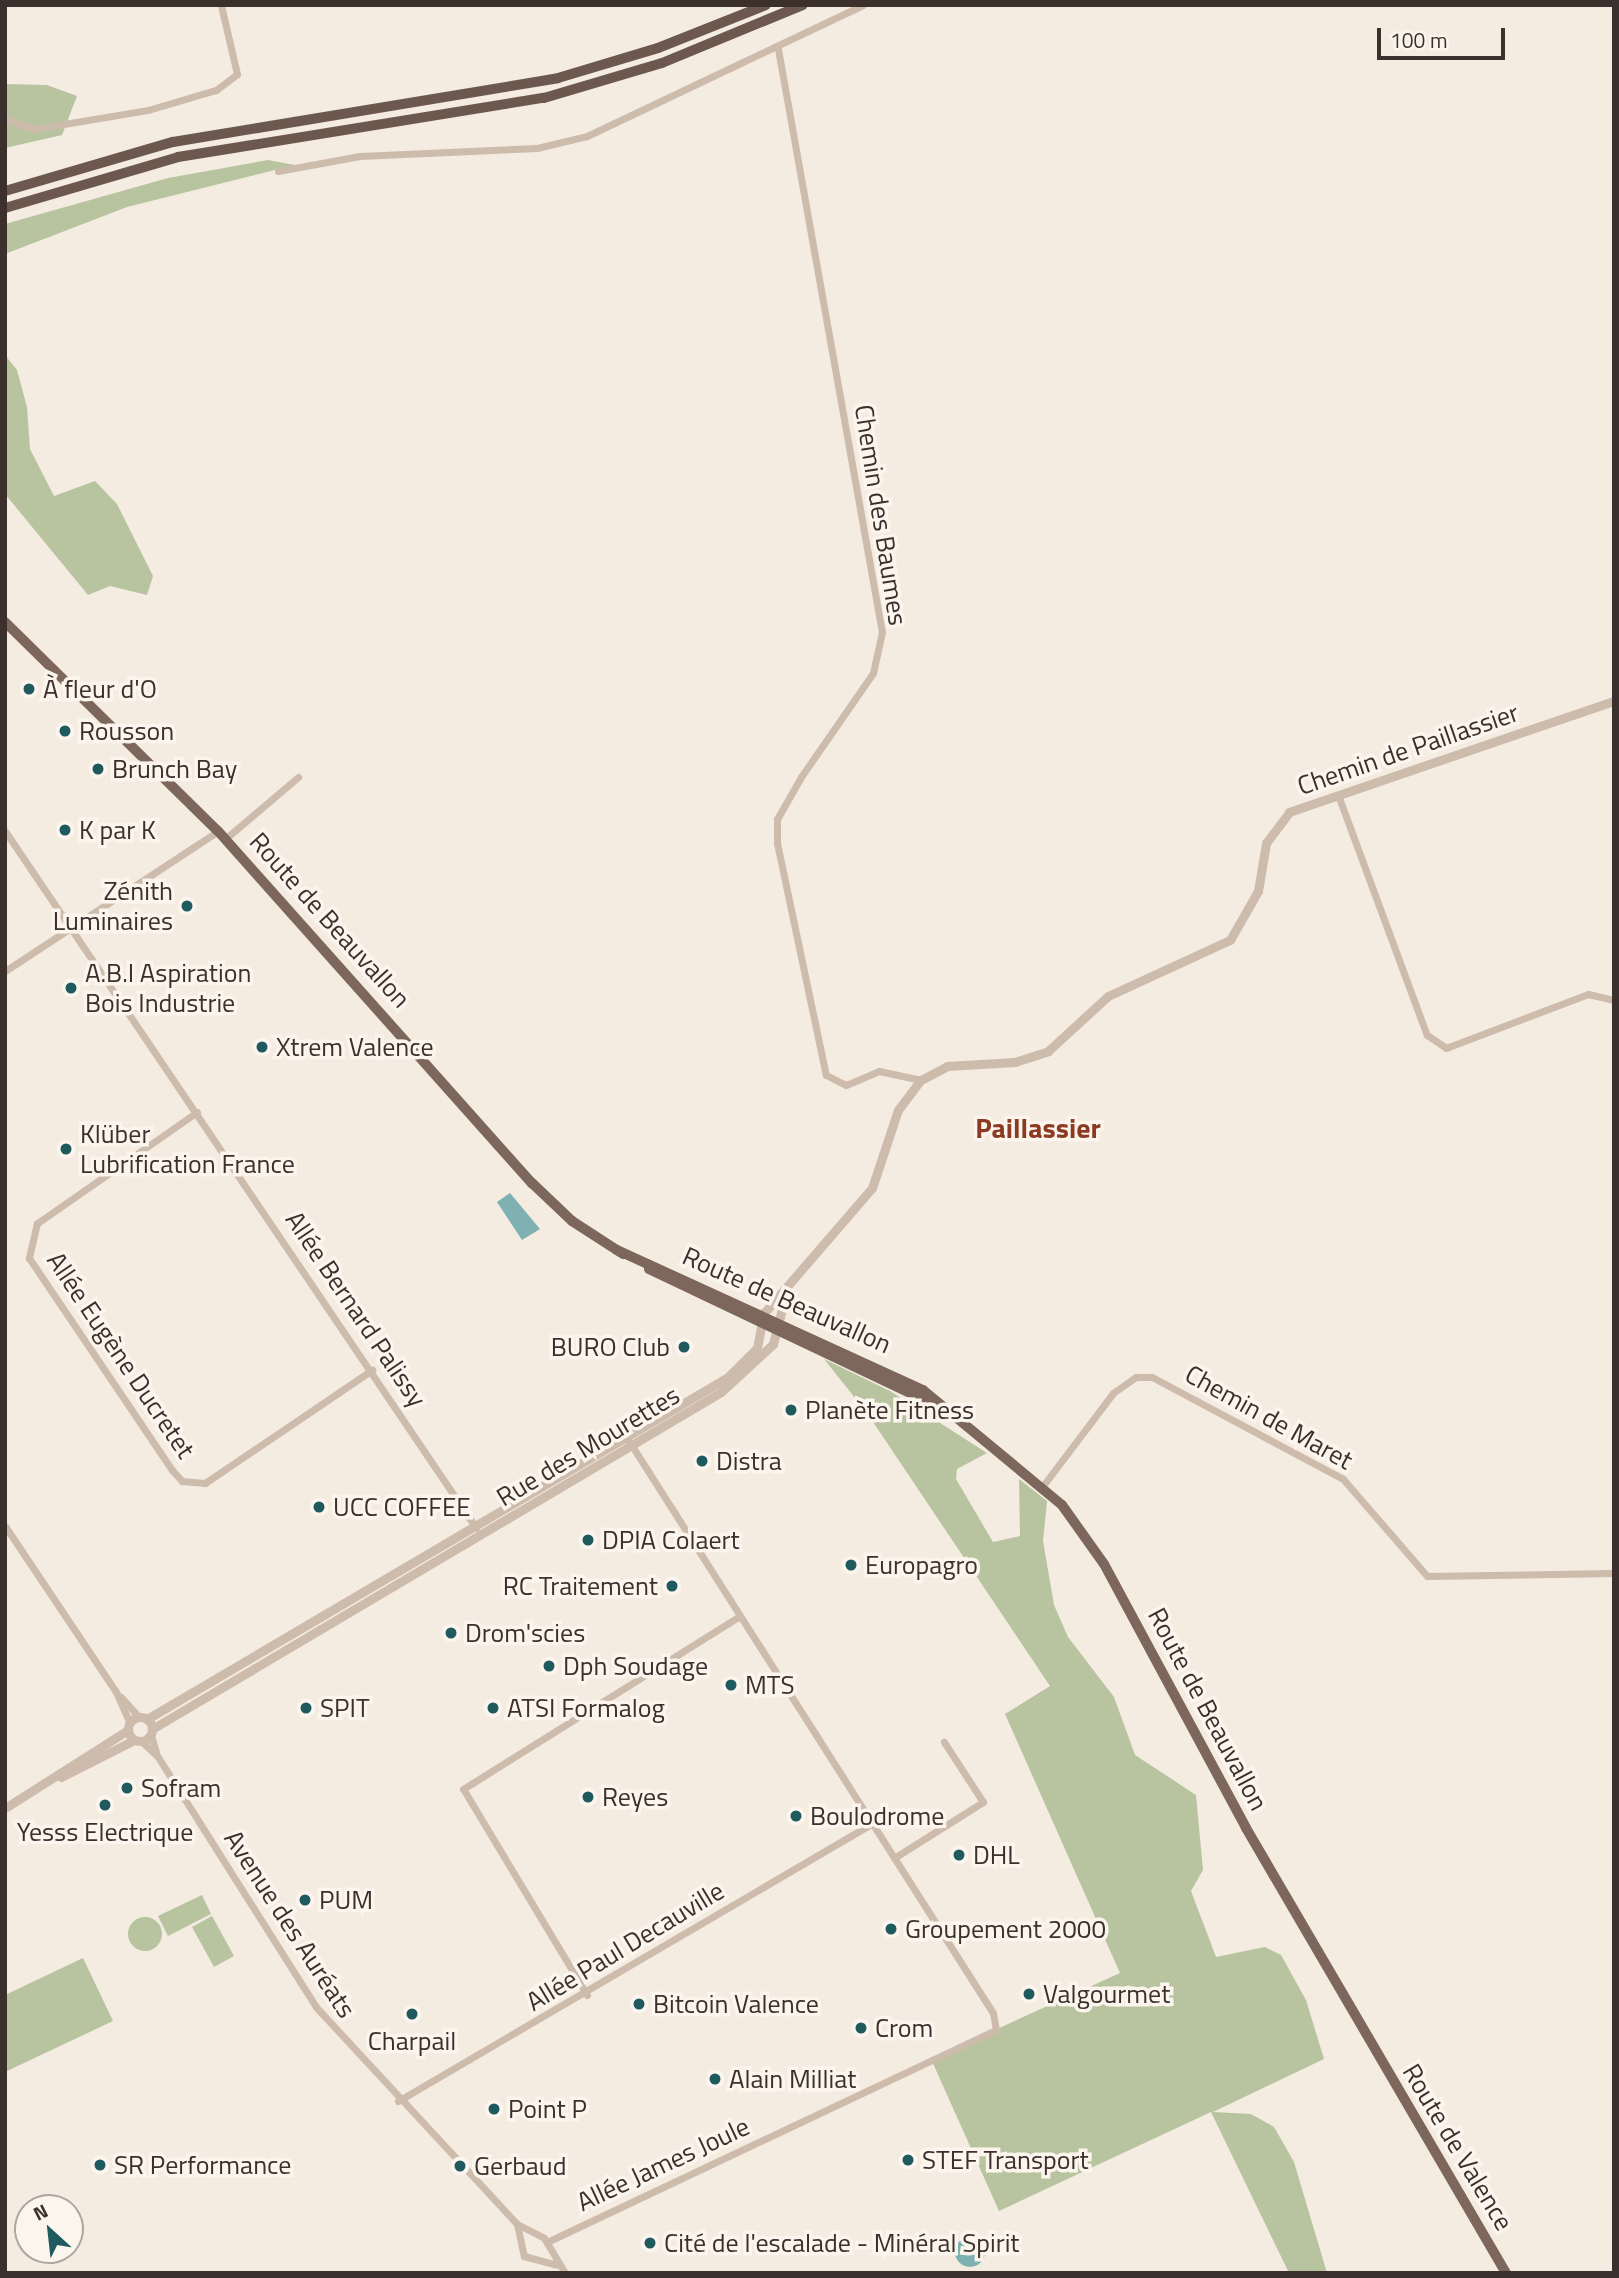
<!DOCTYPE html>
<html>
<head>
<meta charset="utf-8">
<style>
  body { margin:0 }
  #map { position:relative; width:1619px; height:2278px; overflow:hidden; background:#f4ebe1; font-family:"Titillium Web",sans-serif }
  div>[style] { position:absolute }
  .green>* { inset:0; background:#b8c4a0 }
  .round { border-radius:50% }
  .water>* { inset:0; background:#7fb0b2 }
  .minor>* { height:7px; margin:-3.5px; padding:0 3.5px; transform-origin:3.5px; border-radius:3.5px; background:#cdbbac }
  .tertiary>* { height:9px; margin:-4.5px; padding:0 4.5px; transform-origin:4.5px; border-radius:4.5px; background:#cdbbac }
  .tertiary>.ring { margin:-4.5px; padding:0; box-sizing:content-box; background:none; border:9px solid #cdbbac; border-radius:50% }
  .primary>* { height:10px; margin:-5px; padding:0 5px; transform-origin:5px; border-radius:5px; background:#7d675c }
  .trunk>* { height:10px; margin:-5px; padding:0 5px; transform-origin:5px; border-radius:5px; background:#6c584f }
  .dots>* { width:19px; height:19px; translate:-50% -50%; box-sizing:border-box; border:4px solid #fbf5ee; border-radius:50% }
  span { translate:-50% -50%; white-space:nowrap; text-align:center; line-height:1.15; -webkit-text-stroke:7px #fbf5ee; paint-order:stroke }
  .street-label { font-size:26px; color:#3b302b }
  .poi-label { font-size:26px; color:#3b302b }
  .left { translate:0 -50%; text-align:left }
  .right { translate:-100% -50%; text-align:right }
  .neighbourhood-label { font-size:28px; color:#8c3b22; font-weight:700 }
  .frame { position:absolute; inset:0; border:7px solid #3b302b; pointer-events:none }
  .north { position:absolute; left:14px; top:2194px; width:70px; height:70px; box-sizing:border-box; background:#fbf5ee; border:2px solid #aea6a0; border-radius:50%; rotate:333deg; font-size:19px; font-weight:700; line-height:28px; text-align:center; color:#3b302b }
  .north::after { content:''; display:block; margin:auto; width:24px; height:32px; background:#1f5a5e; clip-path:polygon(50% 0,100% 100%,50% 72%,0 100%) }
  .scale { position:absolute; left:1377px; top:28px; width:128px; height:32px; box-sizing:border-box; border:4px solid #3b302b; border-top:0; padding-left:9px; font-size:21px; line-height:24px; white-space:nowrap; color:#3b302b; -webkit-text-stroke:5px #fbf5ee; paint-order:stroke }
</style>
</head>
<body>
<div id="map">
  <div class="green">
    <div style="clip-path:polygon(5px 84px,47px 85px,77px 96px,62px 135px,5px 148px)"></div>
    <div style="clip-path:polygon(268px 160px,295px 165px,127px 207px,5px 254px,5px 224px,168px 178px)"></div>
    <div style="clip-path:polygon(5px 355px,17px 370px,27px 407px,30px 449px,54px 496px,95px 481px,117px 504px,153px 576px,147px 595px,110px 586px,88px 595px,5px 494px)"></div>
    <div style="clip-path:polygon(824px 1359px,890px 1391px,987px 1453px,957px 1469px,956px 1479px,993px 1542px,1020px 1536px,1019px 1479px,1047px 1501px,1043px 1541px,1054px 1605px,1068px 1637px,1114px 1697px,1135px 1755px,1196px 1795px,1203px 1870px,1191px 1891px,1216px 1957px,1265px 1947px,1281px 1955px,1306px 2000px,1324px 2059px,1213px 2112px,1251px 2114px,1274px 2127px,1294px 2162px,1327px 2273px,1289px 2273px,1211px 2112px,999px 2211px,931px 2059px,1120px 1973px,1005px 1714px,1050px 1686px,867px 1413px)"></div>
    <div style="clip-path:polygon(202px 1895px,211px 1914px,168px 1936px,158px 1916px)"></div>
    <div style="clip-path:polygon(212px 1916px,234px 1956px,214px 1967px,192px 1927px)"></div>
    <div class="round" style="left:128px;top:1917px;width:34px;height:34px"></div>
    <div style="clip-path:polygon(83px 1958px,113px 2021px,5px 2072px,5px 1995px)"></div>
  </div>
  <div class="water">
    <div style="clip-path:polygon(510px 1193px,540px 1229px,522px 1240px,497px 1202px)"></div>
    <div class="round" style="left:955px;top:2237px;width:30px;height:30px"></div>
  </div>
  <div class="minor">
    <div style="left:778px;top:49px;width:592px;rotate:79.89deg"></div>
    <div style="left:882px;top:632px;width:42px;rotate:102.4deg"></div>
    <div style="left:873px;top:673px;width:126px;rotate:124.7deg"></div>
    <div style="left:801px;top:777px;width:48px;rotate:119.7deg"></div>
    <div style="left:777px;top:819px;width:24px;rotate:90deg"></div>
    <div style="left:777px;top:843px;width:237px;rotate:78.1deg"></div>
    <div style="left:826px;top:1075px;width:22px;rotate:27deg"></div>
    <div style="left:846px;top:1085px;width:36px;rotate:-23deg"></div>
    <div style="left:879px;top:1071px;width:43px;rotate:12.1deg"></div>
    <div style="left:5px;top:119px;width:31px;rotate:19deg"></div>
    <div style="left:34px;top:129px;width:116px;rotate:-9.5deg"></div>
    <div style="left:148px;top:110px;width:71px;rotate:-16.4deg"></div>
    <div style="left:216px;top:90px;width:26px;rotate:-37deg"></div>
    <div style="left:237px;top:74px;width:71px;rotate:-103.1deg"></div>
    <div style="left:278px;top:171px;width:83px;rotate:-10.4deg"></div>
    <div style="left:360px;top:156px;width:177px;rotate:-2.6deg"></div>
    <div style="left:537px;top:148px;width:51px;rotate:-13.5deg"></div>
    <div style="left:587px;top:136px;width:306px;rotate:-25.4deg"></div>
    <div style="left:1338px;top:795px;width:256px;rotate:69.7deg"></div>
    <div style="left:1427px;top:1035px;width:23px;rotate:34deg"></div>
    <div style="left:1446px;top:1048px;width:152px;rotate:-20.8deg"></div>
    <div style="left:1588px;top:994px;width:27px;rotate:13deg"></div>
    <div style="left:5px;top:831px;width:841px;rotate:55.95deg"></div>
    <div style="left:225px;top:839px;width:96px;rotate:-40.3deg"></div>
    <div style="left:5px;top:971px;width:255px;rotate:-33.3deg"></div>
    <div style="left:197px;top:1112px;width:195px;rotate:145.2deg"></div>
    <div style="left:37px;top:1223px;width:36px;rotate:103deg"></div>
    <div style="left:29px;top:1258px;width:256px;rotate:56deg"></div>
    <div style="left:172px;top:1470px;width:15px;rotate:48deg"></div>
    <div style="left:182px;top:1481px;width:23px;rotate:5deg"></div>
    <div style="left:205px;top:1483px;width:202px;rotate:-34.1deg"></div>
    <div style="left:1042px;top:1487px;width:118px;rotate:-52.9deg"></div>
    <div style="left:1113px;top:1393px;width:28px;rotate:-35deg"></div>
    <div style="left:1136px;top:1377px;width:16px"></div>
    <div style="left:1152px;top:1377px;width:217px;rotate:28.1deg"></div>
    <div style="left:1343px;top:1479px;width:128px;rotate:49.1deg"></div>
    <div style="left:1427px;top:1576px;width:187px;rotate:-0.9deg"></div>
    <div style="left:5px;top:1526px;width:200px;rotate:56.2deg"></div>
    <div style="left:116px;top:1692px;width:34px;rotate:66deg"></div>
    <div style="left:121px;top:1697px;width:27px;rotate:48deg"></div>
    <div style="left:151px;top:1735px;width:19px;rotate:74deg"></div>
    <div style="left:141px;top:1741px;width:23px;rotate:43deg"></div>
    <div style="left:158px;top:1757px;width:296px;rotate:57.7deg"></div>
    <div style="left:316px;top:2007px;width:296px;rotate:47.2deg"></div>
    <div style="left:517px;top:2224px;width:30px;rotate:27deg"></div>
    <div style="left:544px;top:2238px;width:41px;rotate:59deg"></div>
    <div style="left:894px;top:1858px;width:105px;rotate:-32.2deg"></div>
    <div style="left:983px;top:1802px;width:72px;rotate:-123deg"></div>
    <div style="left:587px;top:1995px;width:240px;rotate:-121deg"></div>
    <div style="left:463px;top:1789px;width:324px;rotate:-32deg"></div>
    <div style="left:398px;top:2101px;width:548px;rotate:-30.35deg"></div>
    <div style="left:517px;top:2224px;width:33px;rotate:78deg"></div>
    <div style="left:524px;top:2256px;width:34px;rotate:15deg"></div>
    <div style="left:547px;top:2242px;width:497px;rotate:-25.3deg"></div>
    <div style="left:996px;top:2030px;width:17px;rotate:-100deg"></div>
    <div style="left:993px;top:2013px;width:682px;rotate:-122.48deg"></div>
  </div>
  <div class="tertiary">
    <div class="ring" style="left:128px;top:1717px;width:15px;height:15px"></div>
    <div style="left:147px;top:1719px;width:674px;rotate:-30.48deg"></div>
    <div style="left:728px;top:1377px;width:41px;rotate:-45deg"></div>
    <div style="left:757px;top:1348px;width:36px;rotate:-79deg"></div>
    <div style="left:764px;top:1313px;width:165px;rotate:-49.2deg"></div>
    <div style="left:872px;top:1188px;width:82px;rotate:-71.6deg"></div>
    <div style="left:898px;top:1110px;width:38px;rotate:-53deg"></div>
    <div style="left:921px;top:1080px;width:30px;rotate:-28deg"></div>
    <div style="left:947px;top:1066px;width:68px;rotate:-3.4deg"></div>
    <div style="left:1015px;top:1062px;width:35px;rotate:-18deg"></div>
    <div style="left:1048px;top:1051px;width:81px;rotate:-42.5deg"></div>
    <div style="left:1108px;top:996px;width:134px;rotate:-24.7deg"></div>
    <div style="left:1230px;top:940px;width:56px;rotate:-60.3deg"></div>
    <div style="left:1258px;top:891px;width:49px;rotate:-80.5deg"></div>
    <div style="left:1266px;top:843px;width:39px;rotate:-53deg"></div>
    <div style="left:1289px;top:812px;width:343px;rotate:-18.9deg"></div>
    <div style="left:152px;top:1729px;width:661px;rotate:-30.64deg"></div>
    <div style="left:721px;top:1392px;width:71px;rotate:-42.7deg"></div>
    <div style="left:773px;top:1344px;width:53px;rotate:-75.7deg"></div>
    <div style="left:61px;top:1777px;width:82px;rotate:-26.9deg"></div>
    <div style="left:5px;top:1808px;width:146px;rotate:-32.4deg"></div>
  </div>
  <div class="primary">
    <div style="left:5px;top:622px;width:298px;rotate:44.5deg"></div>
    <div style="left:218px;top:831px;width:472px;rotate:48.3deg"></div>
    <div style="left:532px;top:1183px;width:55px;rotate:43.5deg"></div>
    <div style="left:572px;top:1221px;width:61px;rotate:32.9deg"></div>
    <div style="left:617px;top:1250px;width:337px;rotate:24.6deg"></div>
    <div style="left:923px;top:1390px;width:180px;rotate:39.6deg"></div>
    <div style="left:1062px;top:1505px;width:72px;rotate:54.6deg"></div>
    <div style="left:1104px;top:1564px;width:300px;rotate:61.7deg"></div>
    <div style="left:1246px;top:1828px;width:515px;rotate:59.7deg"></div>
    <div style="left:649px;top:1269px;width:317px;rotate:25.4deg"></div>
  </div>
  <div class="trunk">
    <div style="left:5px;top:191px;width:175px;rotate:-16.3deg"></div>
    <div style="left:173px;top:142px;width:390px;rotate:-9.4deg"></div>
    <div style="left:558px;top:78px;width:104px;rotate:-16.7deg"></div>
    <div style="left:658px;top:48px;width:116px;rotate:-21.7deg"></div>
    <div style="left:5px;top:208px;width:180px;rotate:-16.4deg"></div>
    <div style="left:178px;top:157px;width:371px;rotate:-9.2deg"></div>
    <div style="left:544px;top:98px;width:123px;rotate:-16.5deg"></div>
    <div style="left:662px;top:63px;width:152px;rotate:-22.4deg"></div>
  </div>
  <div class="dots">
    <div style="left:29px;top:689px;background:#1f5a5e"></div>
    <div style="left:65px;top:731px;background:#1f5a5e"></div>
    <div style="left:98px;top:769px;background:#1f5a5e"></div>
    <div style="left:65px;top:830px;background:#1f5a5e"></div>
    <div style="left:187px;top:906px;background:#1f5a5e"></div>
    <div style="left:71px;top:988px;background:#1f5a5e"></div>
    <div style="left:262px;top:1047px;background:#1f5a5e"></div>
    <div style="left:66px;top:1149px;background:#1f5a5e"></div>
    <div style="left:684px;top:1347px;background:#1f5a5e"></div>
    <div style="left:791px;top:1410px;background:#1f5a5e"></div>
    <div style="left:702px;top:1461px;background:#1f5a5e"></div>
    <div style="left:319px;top:1507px;background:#1f5a5e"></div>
    <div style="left:588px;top:1540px;background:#1f5a5e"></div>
    <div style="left:851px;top:1565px;background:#1f5a5e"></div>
    <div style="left:672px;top:1586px;background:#1f5a5e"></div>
    <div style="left:451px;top:1633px;background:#1f5a5e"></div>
    <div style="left:549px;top:1666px;background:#1f5a5e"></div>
    <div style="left:731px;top:1685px;background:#1f5a5e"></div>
    <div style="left:306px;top:1708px;background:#1f5a5e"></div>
    <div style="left:493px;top:1708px;background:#1f5a5e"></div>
    <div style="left:127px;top:1788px;background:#1f5a5e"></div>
    <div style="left:588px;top:1797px;background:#1f5a5e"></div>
    <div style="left:105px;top:1805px;background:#1f5a5e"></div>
    <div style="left:796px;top:1816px;background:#1f5a5e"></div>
    <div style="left:959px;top:1855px;background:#1f5a5e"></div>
    <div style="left:305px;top:1900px;background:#1f5a5e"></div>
    <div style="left:891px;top:1929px;background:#1f5a5e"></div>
    <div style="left:1029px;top:1994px;background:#1f5a5e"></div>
    <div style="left:639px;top:2004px;background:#1f5a5e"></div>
    <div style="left:412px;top:2014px;background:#1f5a5e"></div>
    <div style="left:861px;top:2028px;background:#1f5a5e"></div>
    <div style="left:715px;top:2079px;background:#1f5a5e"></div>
    <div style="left:494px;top:2109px;background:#1f5a5e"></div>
    <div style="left:908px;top:2160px;background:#1f5a5e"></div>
    <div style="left:100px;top:2165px;background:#1f5a5e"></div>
    <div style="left:460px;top:2166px;background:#1f5a5e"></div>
    <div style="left:650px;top:2243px;background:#1f5a5e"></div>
  </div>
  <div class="street-label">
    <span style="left:881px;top:515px;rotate:81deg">Chemin des Baumes</span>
    <span style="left:1408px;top:749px;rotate:-19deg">Chemin de Paillassier</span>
    <span style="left:330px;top:920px;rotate:48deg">Route de Beauvallon</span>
    <span style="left:787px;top:1300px;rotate:24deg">Route de Beauvallon</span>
    <span style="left:356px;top:1309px;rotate:56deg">Allée Bernard Palissy</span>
    <span style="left:121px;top:1355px;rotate:56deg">Allée Eugène Ducretet</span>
    <span style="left:1269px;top:1417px;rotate:29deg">Chemin de Maret</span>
    <span style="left:588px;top:1446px;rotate:-31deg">Rue des Mourettes</span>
    <span style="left:1208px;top:1709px;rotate:62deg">Route de Beauvallon</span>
    <span style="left:290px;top:1924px;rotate:57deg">Avenue des Auréats</span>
    <span style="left:625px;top:1946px;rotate:-31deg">Allée Paul Decauville</span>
    <span style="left:1458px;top:2147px;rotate:59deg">Route de Valence</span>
    <span style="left:663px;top:2164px;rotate:-25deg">Allée James Joule</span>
  </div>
  <div class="poi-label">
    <span class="left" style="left:43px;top:689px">À fleur d'O</span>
    <span class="left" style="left:79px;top:731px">Rousson</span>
    <span class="left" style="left:112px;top:769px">Brunch Bay</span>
    <span class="left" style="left:79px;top:830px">K par K</span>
    <span class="right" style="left:173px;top:906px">Zénith<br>Luminaires</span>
    <span class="left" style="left:85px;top:988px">A.B.I Aspiration<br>Bois Industrie</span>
    <span class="left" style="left:276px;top:1047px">Xtrem Valence</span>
    <span class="left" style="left:80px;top:1149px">Klüber<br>Lubrification France</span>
    <span class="right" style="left:670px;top:1347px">BURO Club</span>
    <span class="left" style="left:805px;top:1410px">Planète Fitness</span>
    <span class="left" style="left:716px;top:1461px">Distra</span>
    <span class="left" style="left:333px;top:1507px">UCC COFFEE</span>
    <span class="left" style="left:602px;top:1540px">DPIA Colaert</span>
    <span class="left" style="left:865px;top:1565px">Europagro</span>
    <span class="right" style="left:658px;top:1586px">RC Traitement</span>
    <span class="left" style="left:465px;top:1633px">Drom'scies</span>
    <span class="left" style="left:563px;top:1666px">Dph Soudage</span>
    <span class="left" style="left:745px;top:1685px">MTS</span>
    <span class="left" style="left:320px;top:1708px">SPIT</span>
    <span class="left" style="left:507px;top:1708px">ATSI Formalog</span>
    <span class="left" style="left:141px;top:1788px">Sofram</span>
    <span class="left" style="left:602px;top:1797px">Reyes</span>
    <span class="left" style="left:810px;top:1816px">Boulodrome</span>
    <span style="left:105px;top:1832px">Yesss Electrique</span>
    <span class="left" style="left:973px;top:1855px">DHL</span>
    <span class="left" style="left:319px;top:1900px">PUM</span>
    <span class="left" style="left:905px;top:1929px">Groupement 2000</span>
    <span class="left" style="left:1043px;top:1994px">Valgourmet</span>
    <span class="left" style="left:653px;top:2004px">Bitcoin Valence</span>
    <span class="left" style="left:875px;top:2028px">Crom</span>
    <span style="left:412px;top:2041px">Charpail</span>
    <span class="left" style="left:729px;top:2079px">Alain Milliat</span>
    <span class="left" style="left:508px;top:2109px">Point P</span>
    <span class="left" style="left:922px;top:2160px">STEF Transport</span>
    <span class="left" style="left:114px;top:2165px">SR Performance</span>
    <span class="left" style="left:474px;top:2166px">Gerbaud</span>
    <span class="left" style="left:664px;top:2243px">Cité de l'escalade - Minéral Spirit</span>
  </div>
  <div class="neighbourhood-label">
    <span style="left:1038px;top:1128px">Paillassier</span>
  </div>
  <div class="frame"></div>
  <div class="north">N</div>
  <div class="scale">100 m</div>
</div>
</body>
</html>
